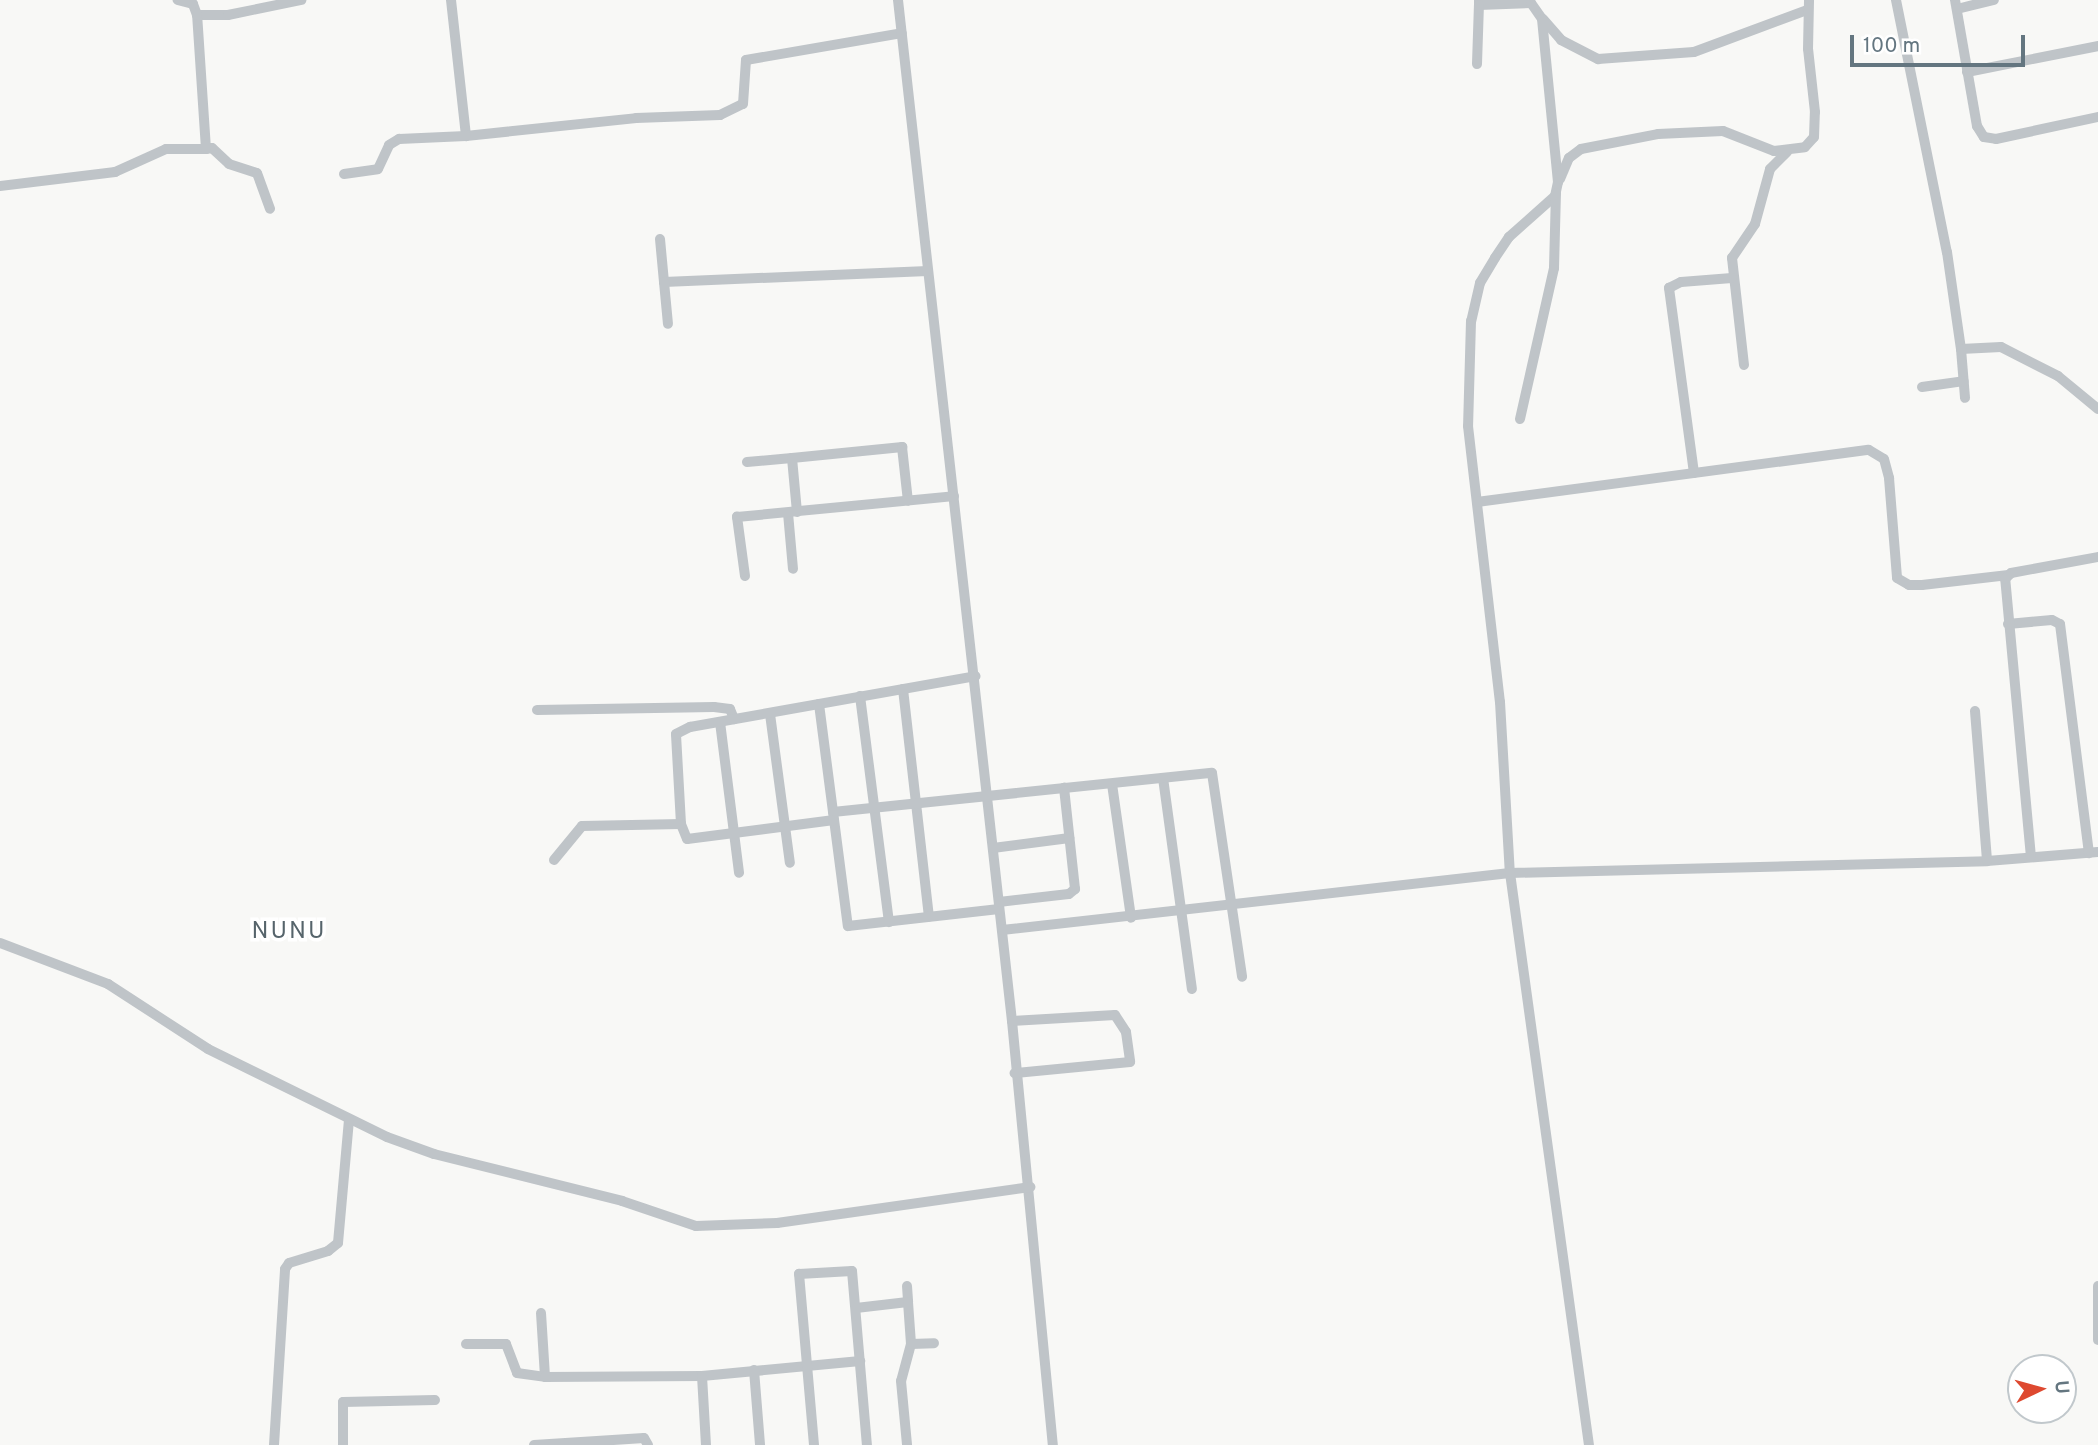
<!DOCTYPE html>
<html>
<head>
<meta charset="utf-8">
<style>
  body { margin:0 }
  #map { position:relative; width:2098px; height:1445px; overflow:hidden; background:#f8f8f6; font-family:Overpass,sans-serif }
  div>[style] { position:absolute }
  .minor>* { height:10px; margin:-5px; padding:0 5px; transform-origin:5px; border-radius:5px; background:#bfc4c8 }
  span { translate:-50% -50%; white-space:nowrap; text-align:center; line-height:1.15; -webkit-text-stroke:7px #fff; paint-order:stroke }
  .quarter-label { font-size:24px; color:#56646b; letter-spacing:2px }
  .north { position:absolute; left:2007px; top:1354px; width:70px; height:70px; box-sizing:border-box; background:#fff; border:2px solid #c1c8cc; border-radius:50%; rotate:85deg; font-size:19px; font-weight:700; line-height:28px; text-align:center; color:#647680 }
  .north::after { content:''; display:block; margin:auto; width:24px; height:32px; background:#de4930; clip-path:polygon(50% 0,100% 100%,50% 72%,0 100%) }
  .scale { position:absolute; left:1850px; top:35px; width:175px; height:32px; box-sizing:border-box; border:4px solid #647680; border-top:0; padding-left:9px; font-size:21px; line-height:24px; white-space:nowrap; color:#647680; -webkit-text-stroke:5px #fff; paint-order:stroke }
</style>
</head>
<body>
<div id="map">
  <div class="minor">
    <div style="left:451px;top:0;width:137px;rotate:83.7deg"></div>
    <div style="left:466px;top:136px;width:171px;rotate:-6deg"></div>
    <div style="left:636px;top:118px;width:84px;rotate:-2deg"></div>
    <div style="left:720px;top:115px;width:25px;rotate:-26deg"></div>
    <div style="left:743px;top:104px;width:44px;rotate:-86.1deg"></div>
    <div style="left:746px;top:60px;width:158px;rotate:-9.8deg"></div>
    <div style="left:898px;top:0;width:1027px;rotate:83.63deg"></div>
    <div style="left:1012px;top:1021px;width:426px;rotate:84.5deg"></div>
    <div style="left:1479px;top:0;width:5px;rotate:90deg"></div>
    <div style="left:1479px;top:5px;width:52px;rotate:-2.2deg"></div>
    <div style="left:1531px;top:3px;width:19px;rotate:55deg"></div>
    <div style="left:1542px;top:19px;width:164px;rotate:84.4deg"></div>
    <div style="left:1558px;top:182px;width:14px;rotate:102deg"></div>
    <div style="left:1555px;top:196px;width:62px;rotate:138.3deg"></div>
    <div style="left:1509px;top:237px;width:25px;rotate:124deg"></div>
    <div style="left:1495px;top:258px;width:29px;rotate:121deg"></div>
    <div style="left:1480px;top:283px;width:39px;rotate:103deg"></div>
    <div style="left:1471px;top:321px;width:105px;rotate:91.6deg"></div>
    <div style="left:1468px;top:426px;width:278px;rotate:83.4deg"></div>
    <div style="left:1500px;top:702px;width:171px;rotate:86.7deg"></div>
    <div style="left:1510px;top:873px;width:477px;rotate:-1.4deg"></div>
    <div style="left:1987px;top:861px;width:111px;rotate:-4.6deg"></div>
    <div style="left:1896px;top:0;width:257px;rotate:78.6deg"></div>
    <div style="left:1947px;top:252px;width:98px;rotate:81.8deg"></div>
    <div style="left:1961px;top:349px;width:40px;rotate:-2.9deg"></div>
    <div style="left:2001px;top:347px;width:64px;rotate:27deg"></div>
    <div style="left:2058px;top:376px;width:52px;rotate:39.5deg"></div>
    <div style="left:1955px;top:0;width:128px;rotate:80.1deg"></div>
    <div style="left:1977px;top:126px;width:13px;rotate:58deg"></div>
    <div style="left:1984px;top:137px;width:12px;rotate:9deg"></div>
    <div style="left:1996px;top:139px;width:104px;rotate:-12.2deg"></div>
    <div style="left:1957px;top:9px;width:38px;rotate:-14deg"></div>
    <div style="left:197px;top:15px;width:31px"></div>
    <div style="left:228px;top:15px;width:75px;rotate:-11.6deg"></div>
    <div style="left:1543px;top:19px;width:28px;rotate:49deg"></div>
    <div style="left:1561px;top:40px;width:42px;rotate:27.2deg"></div>
    <div style="left:1598px;top:59px;width:96px;rotate:-4.2deg"></div>
    <div style="left:1694px;top:52px;width:121px;rotate:-20.4deg"></div>
    <div style="left:1477px;top:64px;width:59px;rotate:-88.1deg"></div>
    <div style="left:1967px;top:72px;width:134px;rotate:-11.2deg"></div>
    <div style="left:206px;top:149px;width:6px;rotate:-9deg"></div>
    <div style="left:212px;top:148px;width:23px;rotate:43deg"></div>
    <div style="left:229px;top:164px;width:29px;rotate:18deg"></div>
    <div style="left:257px;top:173px;width:38px;rotate:70deg"></div>
    <div style="left:344px;top:174px;width:34px;rotate:-8deg"></div>
    <div style="left:378px;top:169px;width:26px;rotate:-65deg"></div>
    <div style="left:389px;top:145px;width:12px;rotate:-31deg"></div>
    <div style="left:399px;top:139px;width:67px;rotate:-2.6deg"></div>
    <div style="left:1560px;top:179px;width:23px;rotate:-67deg"></div>
    <div style="left:1569px;top:158px;width:15px;rotate:-37deg"></div>
    <div style="left:1581px;top:149px;width:78px;rotate:-11deg"></div>
    <div style="left:1658px;top:134px;width:65px;rotate:-2.6deg"></div>
    <div style="left:1723px;top:131px;width:55px;rotate:21.4deg"></div>
    <div style="left:1774px;top:151px;width:31px;rotate:-7deg"></div>
    <div style="left:1805px;top:147px;width:13px;rotate:-48deg"></div>
    <div style="left:1814px;top:137px;width:25px;rotate:-88deg"></div>
    <div style="left:1815px;top:112px;width:63px;rotate:-96.3deg"></div>
    <div style="left:1808px;top:49px;width:49px;rotate:-88.8deg"></div>
    <div style="left:0;top:186px;width:116px;rotate:-6.9deg"></div>
    <div style="left:115px;top:172px;width:56px;rotate:-24.3deg"></div>
    <div style="left:166px;top:149px;width:40px"></div>
    <div style="left:206px;top:149px;width:134px;rotate:-93.8deg"></div>
    <div style="left:197px;top:15px;width:12px;rotate:-110deg"></div>
    <div style="left:193px;top:4px;width:16px;rotate:-165deg"></div>
    <div style="left:660px;top:239px;width:43px;rotate:84.7deg"></div>
    <div style="left:664px;top:282px;width:264px;rotate:-2.4deg"></div>
    <div style="left:664px;top:282px;width:42px;rotate:84.6deg"></div>
    <div style="left:1961px;top:349px;width:49px;rotate:85.3deg"></div>
    <div style="left:1744px;top:365px;width:108px;rotate:-96.4deg"></div>
    <div style="left:1732px;top:258px;width:41px;rotate:-55.9deg"></div>
    <div style="left:1755px;top:224px;width:57px;rotate:-74.7deg"></div>
    <div style="left:1770px;top:169px;width:24px;rotate:-45deg"></div>
    <div style="left:1922px;top:387px;width:42px;rotate:-8.1deg"></div>
    <div style="left:1520px;top:419px;width:155px;rotate:-77.3deg"></div>
    <div style="left:1554px;top:268px;width:75px;rotate:-88.5deg"></div>
    <div style="left:747px;top:462px;width:45px;rotate:-5.1deg"></div>
    <div style="left:1694px;top:473px;width:187px;rotate:-97.7deg"></div>
    <div style="left:1669px;top:288px;width:13px;rotate:-27deg"></div>
    <div style="left:1681px;top:282px;width:51px;rotate:-4.5deg"></div>
    <div style="left:1477px;top:502px;width:395px;rotate:-7.6deg"></div>
    <div style="left:1869px;top:450px;width:17px;rotate:31deg"></div>
    <div style="left:1884px;top:459px;width:20px;rotate:75deg"></div>
    <div style="left:1889px;top:478px;width:100px;rotate:85.4deg"></div>
    <div style="left:1897px;top:578px;width:14px;rotate:30deg"></div>
    <div style="left:1909px;top:585px;width:13px"></div>
    <div style="left:1922px;top:585px;width:87px;rotate:-6.6deg"></div>
    <div style="left:797px;top:512px;width:54px;rotate:-95.3deg"></div>
    <div style="left:792px;top:458px;width:111px;rotate:-5.7deg"></div>
    <div style="left:902px;top:447px;width:54px;rotate:83.7deg"></div>
    <div style="left:788px;top:513px;width:56px;rotate:84.9deg"></div>
    <div style="left:745px;top:576px;width:60px;rotate:-97.7deg"></div>
    <div style="left:737px;top:517px;width:218px;rotate:-5.5deg"></div>
    <div style="left:2008px;top:624px;width:44px;rotate:-5.2deg"></div>
    <div style="left:2052px;top:620px;width:9px;rotate:27deg"></div>
    <div style="left:2060px;top:624px;width:231px;rotate:82.8deg"></div>
    <div style="left:903px;top:689px;width:229px;rotate:83.5deg"></div>
    <div style="left:860px;top:696px;width:228px;rotate:82.7deg"></div>
    <div style="left:819px;top:704px;width:224px;rotate:82.6deg"></div>
    <div style="left:848px;top:926px;width:152px;rotate:-6.4deg"></div>
    <div style="left:537px;top:710px;width:177px;rotate:-1deg"></div>
    <div style="left:714px;top:707px;width:16px;rotate:7deg"></div>
    <div style="left:730px;top:709px;width:11px;rotate:68deg"></div>
    <div style="left:1975px;top:711px;width:150px;rotate:85.4deg"></div>
    <div style="left:770px;top:714px;width:150px;rotate:82.4deg"></div>
    <div style="left:720px;top:722px;width:152px;rotate:82.8deg"></div>
    <div style="left:1163px;top:778px;width:213px;rotate:82.2deg"></div>
    <div style="left:1112px;top:784px;width:135px;rotate:81.9deg"></div>
    <div style="left:833px;top:812px;width:381px;rotate:-5.9deg"></div>
    <div style="left:1212px;top:773px;width:206px;rotate:81.6deg"></div>
    <div style="left:834px;top:820px;width:148px;rotate:172.6deg"></div>
    <div style="left:687px;top:839px;width:16px;rotate:-112deg"></div>
    <div style="left:681px;top:824px;width:90px;rotate:-93.2deg"></div>
    <div style="left:676px;top:734px;width:16px;rotate:-27deg"></div>
    <div style="left:690px;top:727px;width:290px;rotate:-10.1deg"></div>
    <div style="left:993px;top:848px;width:77px;rotate:-7.5deg"></div>
    <div style="left:2031px;top:857px;width:279px;rotate:-95.3deg"></div>
    <div style="left:2005px;top:579px;width:8px;rotate:-45deg"></div>
    <div style="left:2011px;top:573px;width:88px;rotate:-10.4deg"></div>
    <div style="left:554px;top:860px;width:44px;rotate:-50.5deg"></div>
    <div style="left:582px;top:826px;width:99px;rotate:-1.2deg"></div>
    <div style="left:999px;top:902px;width:70px;rotate:-6.5deg"></div>
    <div style="left:1069px;top:894px;width:8px;rotate:-40deg"></div>
    <div style="left:1075px;top:889px;width:102px;rotate:-96.2deg"></div>
    <div style="left:1002px;top:930px;width:511px;rotate:-6.4deg"></div>
    <div style="left:1510px;top:873px;width:577px;rotate:82.14deg"></div>
    <div style="left:0;top:943px;width:116px;rotate:20.8deg"></div>
    <div style="left:108px;top:984px;width:119px;rotate:33deg"></div>
    <div style="left:208px;top:1049px;width:199px;rotate:26.2deg"></div>
    <div style="left:387px;top:1137px;width:50px;rotate:19.9deg"></div>
    <div style="left:434px;top:1154px;width:194px;rotate:14deg"></div>
    <div style="left:622px;top:1201px;width:78px;rotate:18.7deg"></div>
    <div style="left:696px;top:1226px;width:81px;rotate:-2.1deg"></div>
    <div style="left:777px;top:1223px;width:256px;rotate:-8.1deg"></div>
    <div style="left:1012px;top:1021px;width:103px;rotate:-3.3deg"></div>
    <div style="left:1115px;top:1015px;width:20px;rotate:57deg"></div>
    <div style="left:1126px;top:1032px;width:30px;rotate:82deg"></div>
    <div style="left:1130px;top:1062px;width:116px;rotate:174.5deg"></div>
    <div style="left:907px;top:1286px;width:16px;rotate:86deg"></div>
    <div style="left:2098px;top:1286px;width:54px;rotate:90deg"></div>
    <div style="left:856px;top:1308px;width:52px;rotate:-6.6deg"></div>
    <div style="left:908px;top:1302px;width:42px;rotate:85.9deg"></div>
    <div style="left:911px;top:1344px;width:38px;rotate:105deg"></div>
    <div style="left:901px;top:1381px;width:64px;rotate:84.6deg"></div>
    <div style="left:541px;top:1313px;width:64px;rotate:86.4deg"></div>
    <div style="left:466px;top:1344px;width:40px"></div>
    <div style="left:506px;top:1344px;width:31px;rotate:69deg"></div>
    <div style="left:517px;top:1373px;width:28px;rotate:8deg"></div>
    <div style="left:545px;top:1377px;width:157px;rotate:-0.4deg"></div>
    <div style="left:702px;top:1376px;width:159px;rotate:-5.4deg"></div>
    <div style="left:911px;top:1344px;width:23px;rotate:-2deg"></div>
    <div style="left:754px;top:1370px;width:75px;rotate:85.4deg"></div>
    <div style="left:702px;top:1376px;width:69px;rotate:86.7deg"></div>
    <div style="left:274px;top:1445px;width:176px;rotate:-86.4deg"></div>
    <div style="left:285px;top:1269px;width:7px;rotate:-56deg"></div>
    <div style="left:289px;top:1263px;width:41px;rotate:-17.1deg"></div>
    <div style="left:328px;top:1251px;width:13px;rotate:-39deg"></div>
    <div style="left:338px;top:1243px;width:124px;rotate:-84.9deg"></div>
    <div style="left:343px;top:1445px;width:43px;rotate:-90deg"></div>
    <div style="left:343px;top:1402px;width:92px;rotate:-1.2deg"></div>
    <div style="left:534px;top:1445px;width:110px;rotate:-3.6deg"></div>
    <div style="left:644px;top:1438px;width:8px;rotate:60deg"></div>
    <div style="left:814px;top:1445px;width:172px;rotate:-95deg"></div>
    <div style="left:799px;top:1274px;width:53px;rotate:-3.2deg"></div>
    <div style="left:852px;top:1271px;width:175px;rotate:85.1deg"></div>
  </div>
  <div class="quarter-label">
    <span style="left:289px;top:933px">NUNU</span>
  </div>
  <div class="north">U</div>
  <div class="scale">100 m</div>
</div>
</body>
</html>
